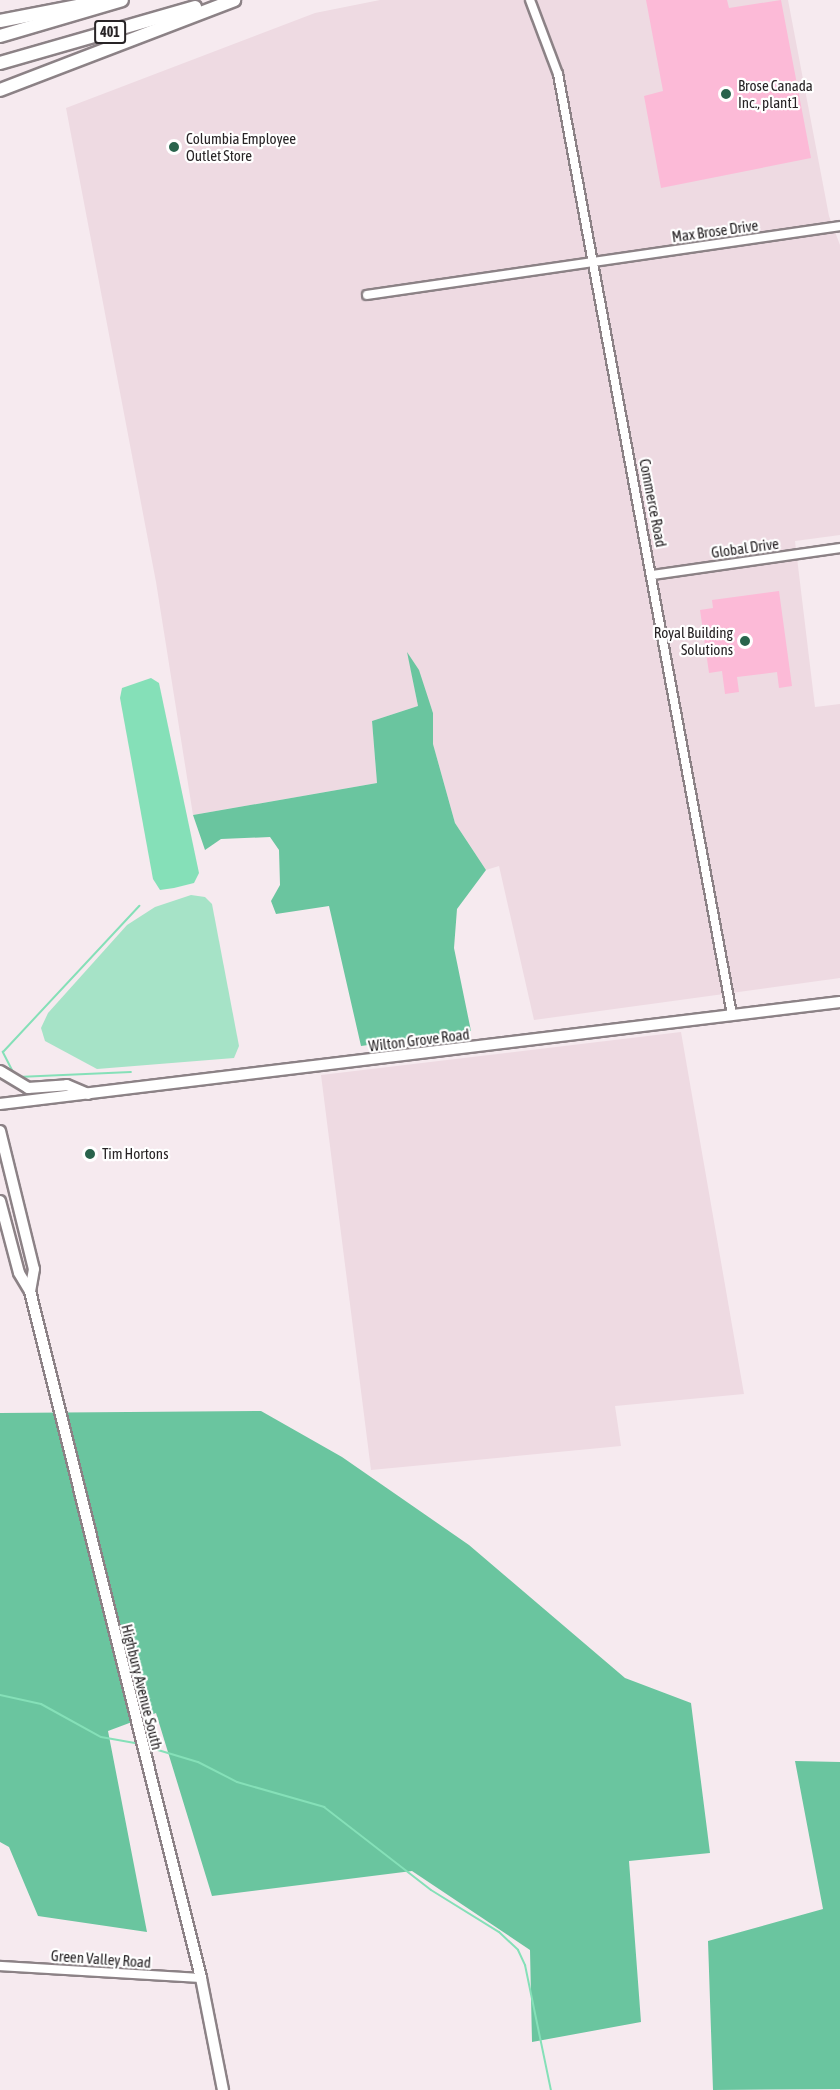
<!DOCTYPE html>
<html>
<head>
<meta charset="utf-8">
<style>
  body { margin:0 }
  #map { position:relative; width:840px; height:2090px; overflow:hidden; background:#f6eaef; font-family:"Asap Condensed",sans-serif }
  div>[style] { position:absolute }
  .built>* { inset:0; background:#eedae2 }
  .green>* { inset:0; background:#a6e3c7 }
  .forest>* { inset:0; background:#6ac59f }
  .water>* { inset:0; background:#85e0b8 }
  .stream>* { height:2px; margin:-1px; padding:0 1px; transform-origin:1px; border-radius:1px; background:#85e0b8 }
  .building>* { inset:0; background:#fcbad7 }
  .roads { filter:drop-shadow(2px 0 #8c8286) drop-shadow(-2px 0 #8c8286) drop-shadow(0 2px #8c8286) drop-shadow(0 -2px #8c8286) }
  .minor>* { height:8px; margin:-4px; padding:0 4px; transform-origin:4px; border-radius:4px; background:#fff }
  .major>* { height:10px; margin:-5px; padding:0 5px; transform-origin:5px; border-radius:5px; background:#fff }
  .highway>* { height:12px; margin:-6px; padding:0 6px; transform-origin:6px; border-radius:6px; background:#fff }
  .dots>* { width:16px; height:16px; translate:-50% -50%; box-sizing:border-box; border:3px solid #fff; border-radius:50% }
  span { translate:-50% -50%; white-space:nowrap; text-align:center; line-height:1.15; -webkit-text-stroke:4.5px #fff; paint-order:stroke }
  .shield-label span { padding:2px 4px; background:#fff; border:2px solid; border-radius:4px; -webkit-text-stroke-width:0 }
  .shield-label { font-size:14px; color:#282426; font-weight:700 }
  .poi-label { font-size:15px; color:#282426 }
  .left { translate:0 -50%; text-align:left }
  .right { translate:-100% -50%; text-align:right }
  .street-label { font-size:15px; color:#282426 }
</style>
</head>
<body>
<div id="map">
  <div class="built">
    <div style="clip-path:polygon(380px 0,788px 0,829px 216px,840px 245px,840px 535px,795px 541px,815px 707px,840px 704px,840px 978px,534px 1020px,499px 866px,486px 870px,455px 823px,433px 744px,433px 712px,408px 654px,418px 706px,372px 721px,377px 783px,193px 815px,156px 582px,66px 108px,315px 13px)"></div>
    <div style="clip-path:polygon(681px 1032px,744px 1394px,615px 1406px,621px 1446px,371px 1470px,321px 1075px)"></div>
  </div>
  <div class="green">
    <div style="clip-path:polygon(191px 895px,205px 897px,212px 904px,239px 1046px,234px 1058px,97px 1069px,45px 1041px,41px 1028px,48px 1013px,127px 925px,155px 907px)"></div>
  </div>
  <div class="forest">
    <div style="clip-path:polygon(407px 652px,419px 670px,433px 713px,433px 744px,455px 823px,486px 870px,457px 909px,454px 948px,471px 1031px,361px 1046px,329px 906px,276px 914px,271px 901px,280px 885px,279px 850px,270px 837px,221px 839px,205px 850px,193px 815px,377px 783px,372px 721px,418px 706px)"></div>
    <div style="clip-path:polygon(261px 1411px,342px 1457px,469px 1545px,625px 1678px,691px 1703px,710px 1853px,629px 1861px,641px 2022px,532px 2042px,530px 1950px,412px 1871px,212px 1896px,156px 1713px,108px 1731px,147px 1932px,38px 1916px,9px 1847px,0 1842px,0 1413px)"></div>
    <div style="clip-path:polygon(795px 1761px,840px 1762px,840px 2089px,713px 2090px,708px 1941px,823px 1909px)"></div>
  </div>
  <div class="water">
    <div style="clip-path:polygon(151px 678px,159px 683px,199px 873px,194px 883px,174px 888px,160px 890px,153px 879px,120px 698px,122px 688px)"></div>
  </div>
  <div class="stream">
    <div style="left:14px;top:1074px;width:25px;rotate:-117deg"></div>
    <div style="left:3px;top:1052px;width:200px;rotate:-47deg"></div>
    <div style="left:18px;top:1077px;width:113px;rotate:-2.5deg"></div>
    <div style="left:0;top:1695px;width:42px;rotate:12.4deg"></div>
    <div style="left:41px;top:1704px;width:68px;rotate:28.8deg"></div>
    <div style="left:101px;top:1737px;width:40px;rotate:10deg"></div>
    <div style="left:148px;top:1747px;width:52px;rotate:16.7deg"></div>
    <div style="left:198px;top:1762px;width:44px;rotate:27.1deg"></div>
    <div style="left:237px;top:1782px;width:91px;rotate:16deg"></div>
    <div style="left:324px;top:1807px;width:135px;rotate:37.8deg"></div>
    <div style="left:431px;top:1890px;width:80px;rotate:31.7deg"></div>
    <div style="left:499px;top:1932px;width:26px;rotate:43deg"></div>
    <div style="left:518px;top:1950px;width:17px;rotate:65deg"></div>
    <div style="left:525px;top:1965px;width:128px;rotate:78.3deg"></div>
  </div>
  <div class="building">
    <div style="clip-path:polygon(646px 0,727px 0,729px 8px,781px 0,811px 158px,661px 188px,644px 96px,663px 91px)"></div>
    <div style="clip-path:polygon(779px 591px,792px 686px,779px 688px,777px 672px,737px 677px,739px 692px,725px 694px,722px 671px,709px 673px,700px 610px,713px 608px,712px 600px)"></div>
  </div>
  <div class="roads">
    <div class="minor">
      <div style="left:530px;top:0;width:79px;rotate:69.3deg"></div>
      <div style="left:558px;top:74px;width:957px;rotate:79.52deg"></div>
      <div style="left:367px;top:295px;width:478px;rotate:-8.3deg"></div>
      <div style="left:653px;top:575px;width:189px;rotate:-8.2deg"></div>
      <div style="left:0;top:1966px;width:201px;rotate:3.4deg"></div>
    </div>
    <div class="major">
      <div style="left:0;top:1071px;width:33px;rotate:31deg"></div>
      <div style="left:28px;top:1088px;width:39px;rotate:-4deg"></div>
      <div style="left:67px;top:1085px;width:23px;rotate:23deg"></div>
      <div style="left:0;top:1104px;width:846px;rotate:-6.92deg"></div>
      <div style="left:0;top:1131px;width:142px;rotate:76.2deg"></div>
      <div style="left:34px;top:1269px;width:22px;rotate:100deg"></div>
      <div style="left:0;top:1201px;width:74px;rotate:75.2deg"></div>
      <div style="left:19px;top:1273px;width:21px;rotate:59deg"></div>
      <div style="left:30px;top:1291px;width:708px;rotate:76.02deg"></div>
      <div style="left:201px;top:1978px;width:114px;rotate:78.9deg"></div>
    </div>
    <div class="highway">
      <div style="left:0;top:21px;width:100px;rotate:-11deg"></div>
      <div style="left:0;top:36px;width:127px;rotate:-16.4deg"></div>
      <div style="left:0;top:63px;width:203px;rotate:-16deg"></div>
      <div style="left:0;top:90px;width:251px;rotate:-21deg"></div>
    </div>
  </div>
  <div class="dots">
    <div style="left:726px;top:94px;background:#29634c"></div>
    <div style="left:174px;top:147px;background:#29634c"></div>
    <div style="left:745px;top:641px;background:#29634c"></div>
    <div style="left:90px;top:1154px;background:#29634c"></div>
  </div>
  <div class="shield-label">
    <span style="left:110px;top:32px">401</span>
  </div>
  <div class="poi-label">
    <span class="left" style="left:738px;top:94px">Brose Canada<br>Inc., plant1</span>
    <span class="left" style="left:186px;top:147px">Columbia Employee<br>Outlet Store</span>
    <span class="right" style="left:733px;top:641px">Royal Building<br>Solutions</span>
    <span class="left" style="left:102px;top:1154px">Tim Hortons</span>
  </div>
  <div class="street-label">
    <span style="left:715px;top:231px;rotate:-8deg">Max Brose Drive</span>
    <span style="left:653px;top:503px;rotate:79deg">Commerce Road</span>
    <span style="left:745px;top:548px;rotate:-8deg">Global Drive</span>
    <span style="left:419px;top:1040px;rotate:-7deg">Wilton Grove Road</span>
    <span style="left:142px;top:1687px;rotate:76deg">Highbury Avenue South</span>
    <span style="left:101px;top:1959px;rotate:4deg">Green Valley Road</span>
  </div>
</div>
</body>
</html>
